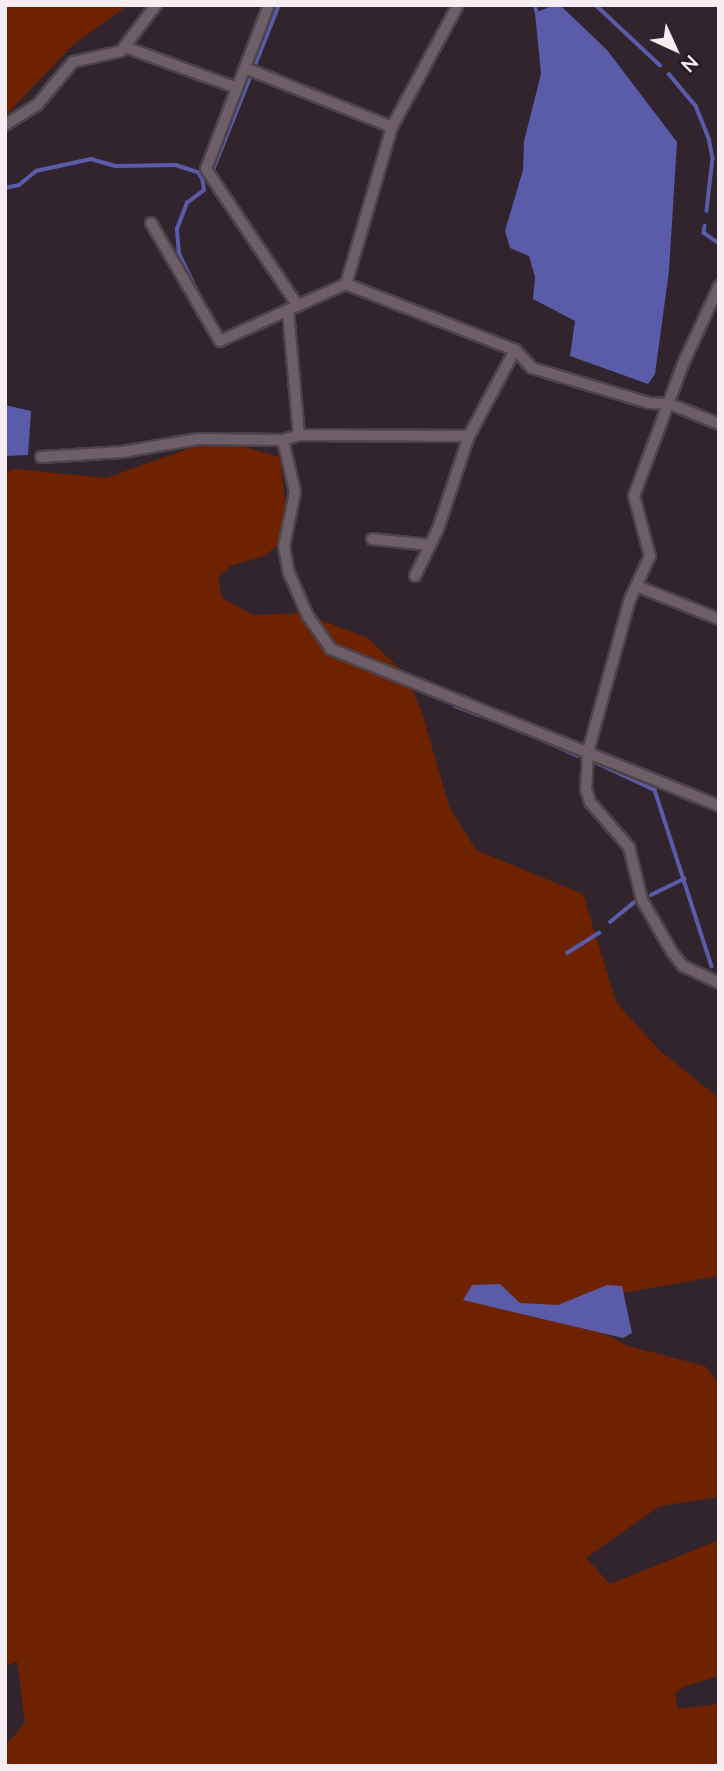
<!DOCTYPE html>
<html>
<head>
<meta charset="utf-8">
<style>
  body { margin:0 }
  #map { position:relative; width:724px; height:1771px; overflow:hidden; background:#31242d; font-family:Lato,sans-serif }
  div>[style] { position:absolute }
  .green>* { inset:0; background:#6e2200 }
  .water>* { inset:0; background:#5a5caa }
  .stream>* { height:3.5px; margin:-1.75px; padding:0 1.75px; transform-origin:1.75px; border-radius:1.75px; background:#5a5caa }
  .roads { filter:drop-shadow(2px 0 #4e434a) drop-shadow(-2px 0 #4e434a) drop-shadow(0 2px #4e434a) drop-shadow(0 -2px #4e434a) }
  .minor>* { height:10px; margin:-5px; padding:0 5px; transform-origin:5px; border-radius:5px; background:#6d5e68 }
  span { translate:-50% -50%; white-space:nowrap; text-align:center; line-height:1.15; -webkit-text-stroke:7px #271b23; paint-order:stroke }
  .frame { position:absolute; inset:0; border:7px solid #f6edf2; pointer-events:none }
  .north { position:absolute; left:640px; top:14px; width:70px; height:70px; -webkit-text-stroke:5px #271b23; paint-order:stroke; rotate:135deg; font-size:19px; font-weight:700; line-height:28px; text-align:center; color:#f6edf2 }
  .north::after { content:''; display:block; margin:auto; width:24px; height:32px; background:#f6edf2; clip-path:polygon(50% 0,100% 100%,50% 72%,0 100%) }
</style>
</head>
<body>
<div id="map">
  <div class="green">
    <div style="clip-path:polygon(5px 5px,128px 5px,73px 45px,5px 116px)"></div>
    <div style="clip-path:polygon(216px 439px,280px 457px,286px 512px,278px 545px,264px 556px,230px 566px,218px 577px,222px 598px,253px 615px,302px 613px,368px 638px,406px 675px,422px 713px,449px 806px,476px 850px,583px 894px,616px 1002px,659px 1050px,719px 1098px,719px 1276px,572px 1302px,576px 1319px,628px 1346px,705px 1366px,719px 1383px,719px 1497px,660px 1506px,586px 1558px,610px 1584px,719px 1540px,719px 1676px,683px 1687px,675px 1694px,678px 1709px,719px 1704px,719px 1766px,5px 1766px,5px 1746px,25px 1723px,17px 1661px,5px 1667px,5px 472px,15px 469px,106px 478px)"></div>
  </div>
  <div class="water">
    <div style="clip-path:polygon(554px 5px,562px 7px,607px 50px,677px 142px,669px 271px,655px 374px,648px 384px,570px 356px,575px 321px,533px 299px,535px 277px,529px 256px,510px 248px,505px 231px,523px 170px,524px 141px,541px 74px,535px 13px)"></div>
    <div style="clip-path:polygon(5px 405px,31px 411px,28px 455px,5px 456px)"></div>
    <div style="clip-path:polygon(500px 1284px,520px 1303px,558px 1305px,607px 1285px,622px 1286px,632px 1333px,623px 1338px,463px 1300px,472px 1285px)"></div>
  </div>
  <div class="stream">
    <div style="left:535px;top:5px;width:7px;rotate:74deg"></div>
    <div style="left:596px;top:5px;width:88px;rotate:43.2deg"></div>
    <div style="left:669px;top:74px;width:42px;rotate:49.8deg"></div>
    <div style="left:696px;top:106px;width:35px;rotate:68deg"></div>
    <div style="left:709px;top:138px;width:20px;rotate:79deg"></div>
    <div style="left:713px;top:158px;width:53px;rotate:96.5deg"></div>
    <div style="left:5px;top:188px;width:14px;rotate:-12deg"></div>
    <div style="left:19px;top:185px;width:22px;rotate:-39deg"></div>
    <div style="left:36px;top:171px;width:56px;rotate:-12.3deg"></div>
    <div style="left:91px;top:159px;width:26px;rotate:16deg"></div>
    <div style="left:116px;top:166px;width:60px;rotate:-1deg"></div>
    <div style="left:176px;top:165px;width:23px;rotate:18deg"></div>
    <div style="left:198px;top:172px;width:7px;rotate:56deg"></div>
    <div style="left:705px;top:226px;width:7px;rotate:98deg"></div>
    <div style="left:704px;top:233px;width:18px;rotate:34deg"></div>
    <div style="left:198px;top:293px;width:43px;rotate:-116deg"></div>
    <div style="left:179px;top:254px;width:25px;rotate:-95deg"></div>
    <div style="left:177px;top:229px;width:28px;rotate:-69deg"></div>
    <div style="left:187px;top:203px;width:21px;rotate:-37deg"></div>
    <div style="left:204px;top:190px;width:12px;rotate:-99deg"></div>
    <div style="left:202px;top:178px;width:14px;rotate:-36deg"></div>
    <div style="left:213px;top:170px;width:178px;rotate:-68.2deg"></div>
    <div style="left:455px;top:706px;width:26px;rotate:21deg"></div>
    <div style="left:490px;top:719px;width:35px;rotate:22deg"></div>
    <div style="left:534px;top:736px;width:48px;rotate:24.4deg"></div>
    <div style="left:595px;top:762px;width:66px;rotate:25deg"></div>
    <div style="left:655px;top:790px;width:185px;rotate:72.1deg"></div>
    <div style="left:651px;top:895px;width:37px;rotate:-26deg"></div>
    <div style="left:610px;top:922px;width:33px;rotate:-39deg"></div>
    <div style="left:567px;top:953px;width:38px;rotate:-32deg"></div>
  </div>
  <div class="roads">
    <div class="minor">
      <div style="left:269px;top:5px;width:176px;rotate:111deg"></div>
      <div style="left:206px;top:169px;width:165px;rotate:56.1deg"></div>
      <div style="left:125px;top:47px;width:119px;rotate:20.1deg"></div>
      <div style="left:245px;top:68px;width:158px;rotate:21.9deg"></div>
      <div style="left:5px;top:125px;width:38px;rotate:-32deg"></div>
      <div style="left:37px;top:105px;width:56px;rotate:-50.1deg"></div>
      <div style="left:73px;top:62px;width:49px;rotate:-12.9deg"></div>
      <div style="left:121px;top:51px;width:58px;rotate:-52.7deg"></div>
      <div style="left:151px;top:223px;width:137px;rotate:59.7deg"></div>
      <div style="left:220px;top:341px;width:75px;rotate:-24.5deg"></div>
      <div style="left:346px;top:284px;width:164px;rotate:-73.7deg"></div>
      <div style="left:392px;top:127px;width:139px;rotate:-61.6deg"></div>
      <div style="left:719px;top:286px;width:86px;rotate:114.8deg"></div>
      <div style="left:683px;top:364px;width:141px;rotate:110.4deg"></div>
      <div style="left:634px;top:496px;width:62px;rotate:75.1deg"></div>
      <div style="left:650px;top:556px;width:47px;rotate:114.9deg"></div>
      <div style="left:630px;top:599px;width:159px;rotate:105.4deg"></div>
      <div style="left:588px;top:752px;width:37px;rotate:93deg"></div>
      <div style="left:586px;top:789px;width:14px;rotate:73deg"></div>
      <div style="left:590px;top:802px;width:60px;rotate:49.1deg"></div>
      <div style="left:629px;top:847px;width:55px;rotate:76.2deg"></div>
      <div style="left:642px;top:900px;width:60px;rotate:60deg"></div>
      <div style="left:672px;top:952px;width:18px;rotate:52deg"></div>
      <div style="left:683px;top:966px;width:40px;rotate:25deg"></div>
      <div style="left:719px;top:424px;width:53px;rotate:-157.8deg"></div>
      <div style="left:670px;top:404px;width:21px;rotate:-177deg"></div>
      <div style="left:649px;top:403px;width:122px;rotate:-163.3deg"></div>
      <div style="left:532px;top:368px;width:25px;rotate:-133deg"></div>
      <div style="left:515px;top:350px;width:181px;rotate:-158.7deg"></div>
      <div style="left:346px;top:284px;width:64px;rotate:155.9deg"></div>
      <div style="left:288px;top:310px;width:125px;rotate:85deg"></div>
      <div style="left:299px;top:435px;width:17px;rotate:163deg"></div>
      <div style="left:283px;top:440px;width:53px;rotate:77deg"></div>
      <div style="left:295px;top:492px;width:55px;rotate:101.5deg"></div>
      <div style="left:284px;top:546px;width:27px;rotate:80deg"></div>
      <div style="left:289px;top:573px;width:47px;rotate:66.2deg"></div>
      <div style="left:308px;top:616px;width:40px;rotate:55.1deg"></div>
      <div style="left:331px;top:649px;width:419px;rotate:22deg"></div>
      <div style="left:299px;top:435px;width:170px;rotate:0.3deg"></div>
      <div style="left:41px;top:457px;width:81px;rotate:-3.5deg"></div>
      <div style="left:122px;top:452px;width:77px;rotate:-9.7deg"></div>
      <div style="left:198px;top:439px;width:85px;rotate:0.7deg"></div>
      <div style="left:372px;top:539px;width:58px;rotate:5.9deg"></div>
      <div style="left:415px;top:576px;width:52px;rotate:-63.9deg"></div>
      <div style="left:438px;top:529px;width:98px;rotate:-71.6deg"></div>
      <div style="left:469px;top:436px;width:98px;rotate:-61.9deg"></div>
      <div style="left:639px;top:587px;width:86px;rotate:21.8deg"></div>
    </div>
  </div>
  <div class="frame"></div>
  <div class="north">N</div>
</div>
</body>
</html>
